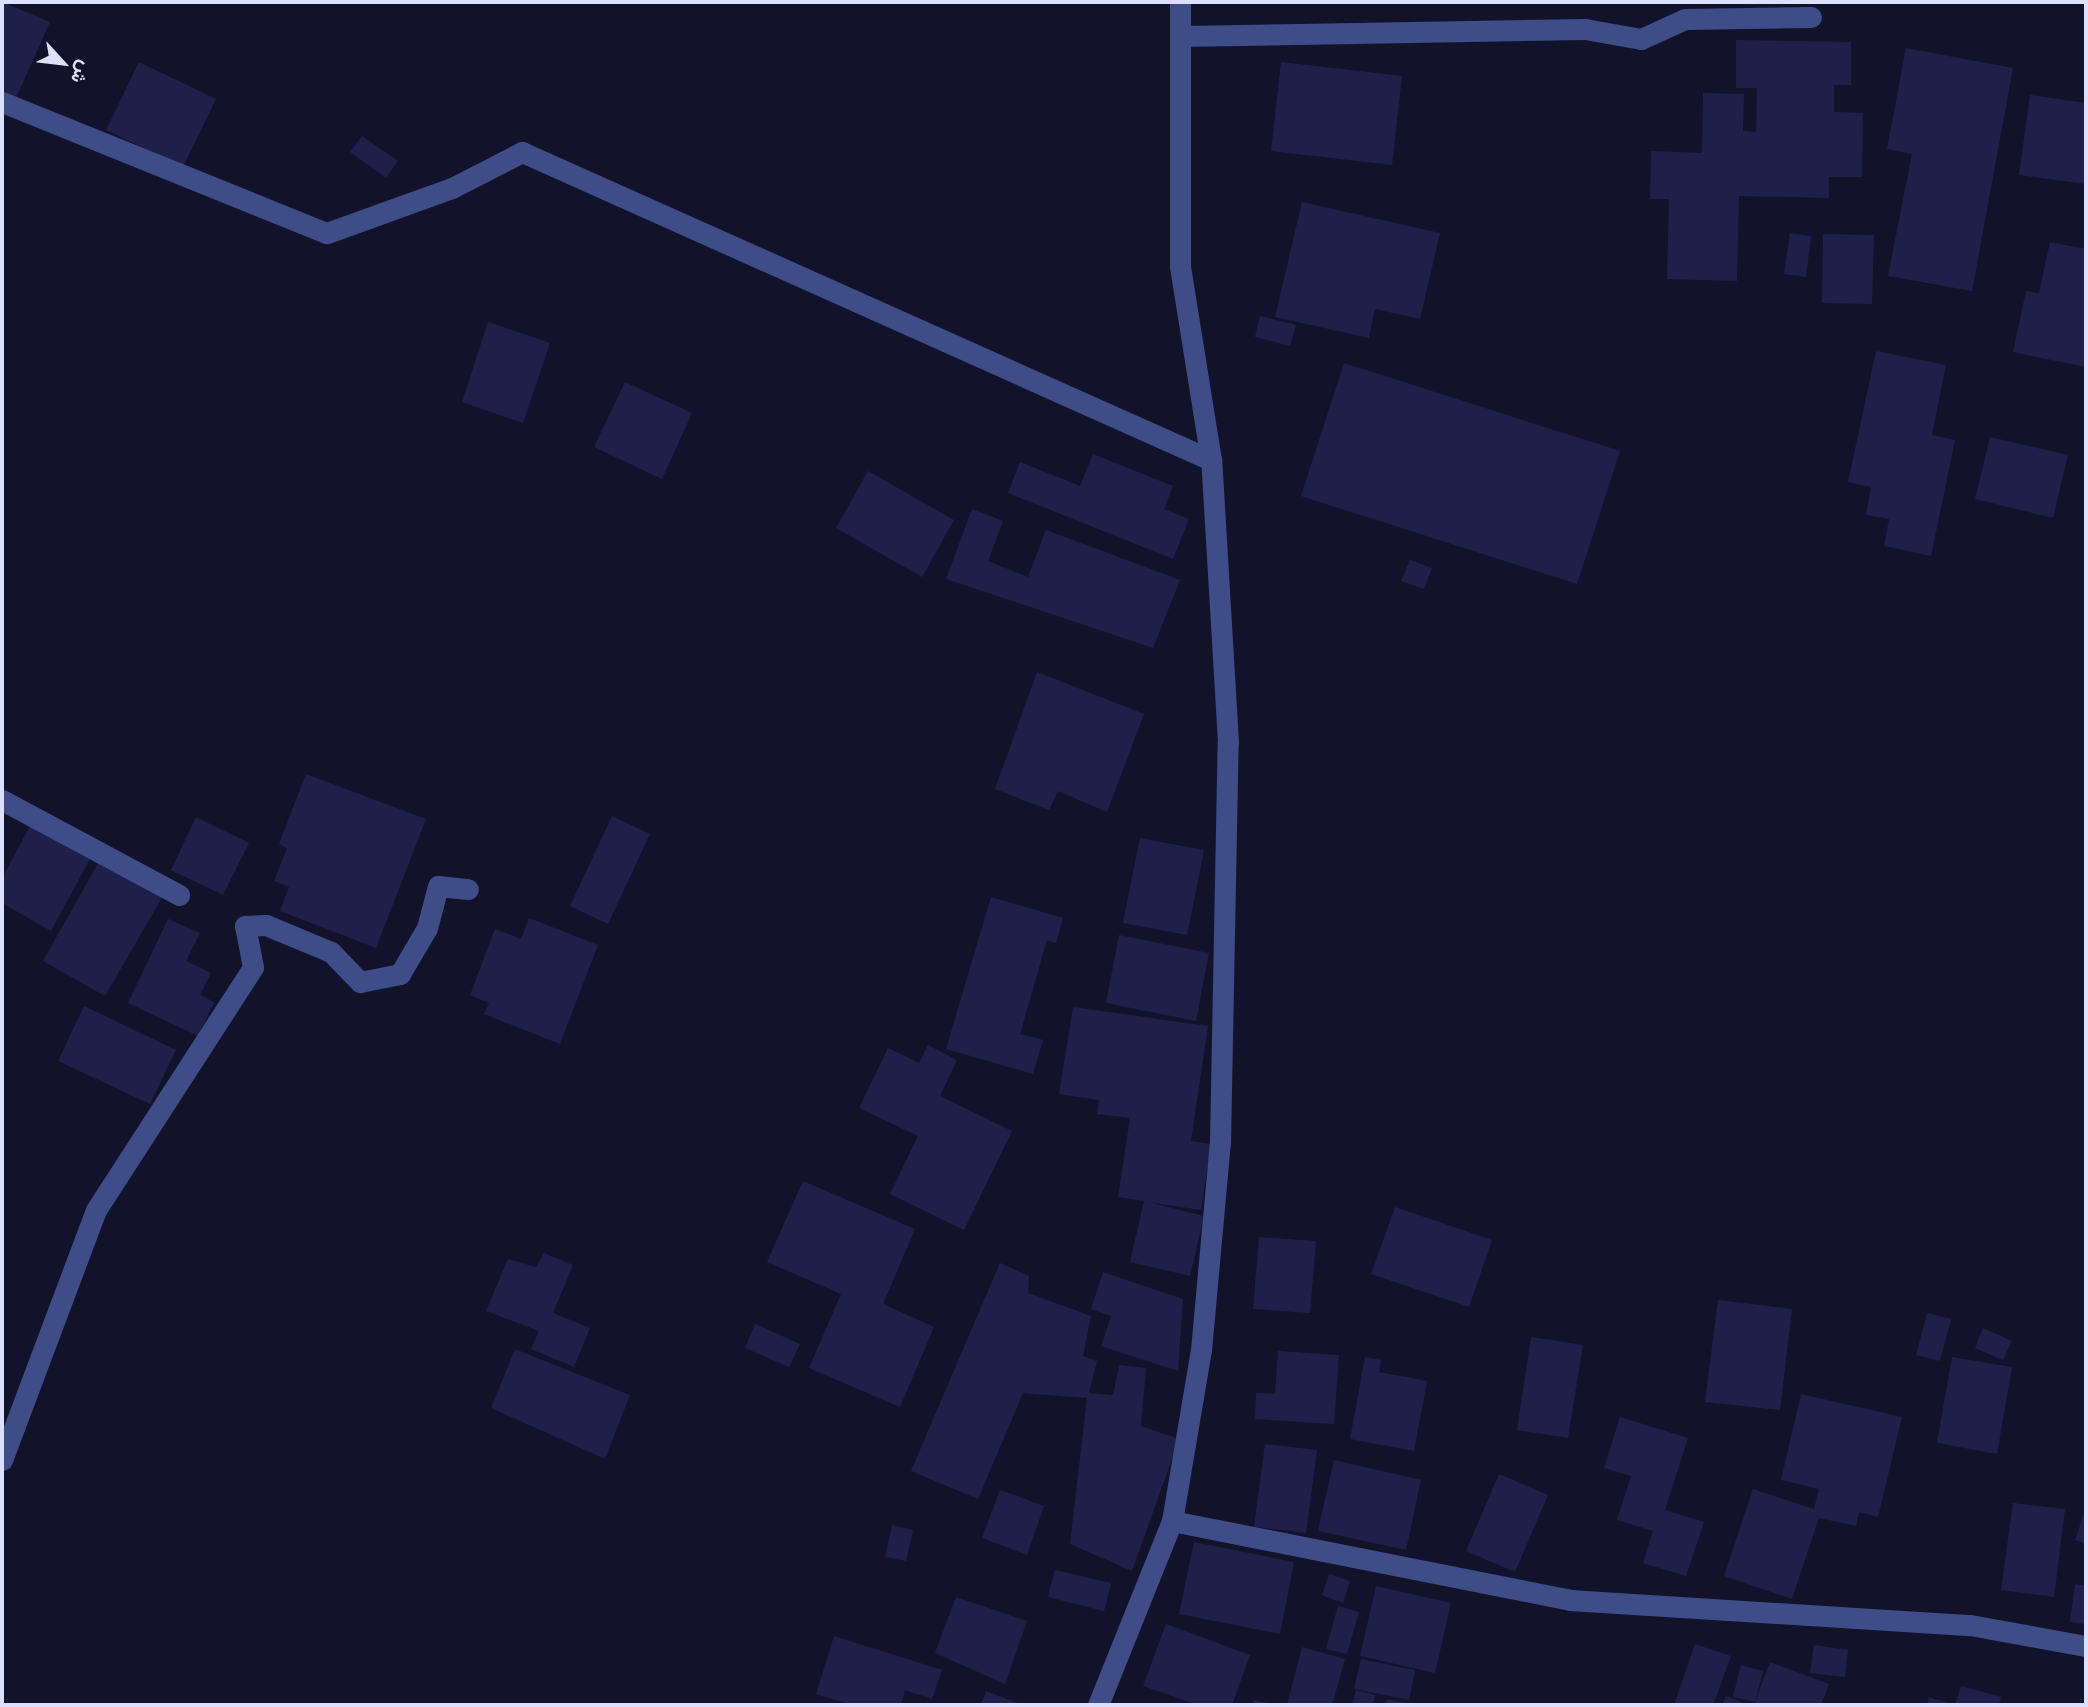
<!DOCTYPE html>
<html>
<head>
<meta charset="utf-8">
<style>
  body { margin:0 }
  #map { position:relative; width:2088px; height:1707px; overflow:hidden; background:#12132a; font-family:Barlow,Vazirmatn,sans-serif }
  div>[style] { position:absolute }
  .building>* { inset:0; background:#1e204a }
  .minor>* { height:21px; margin:-10.5px; padding:0 10.5px; transform-origin:10.5px; border-radius:10.5px; background:#3e4d87 }
  span { translate:-50% -50%; white-space:nowrap; text-align:center; line-height:1.15; -webkit-text-stroke:6px #12132a; paint-order:stroke }
  .frame { position:absolute; inset:0; border:4px solid #dbe0fe; pointer-events:none }
  .north { position:absolute; left:28px; top:28px; width:70px; height:70px; -webkit-text-stroke:5px #12132a; paint-order:stroke; rotate:117deg; font-size:19px; font-weight:700; line-height:28px; text-align:center; color:#dbe0fe }
  .north::after { content:''; display:block; margin:auto; width:24px; height:32px; background:#dbe0fe; clip-path:polygon(50% 0,100% 100%,50% 72%,0 100%) }
</style>
</head>
<body>
<div id="map">
  <div class="building">
    <div style="clip-path:polygon(2px 2px,50px 22px,16px 98px,2px 92px)"></div>
    <div style="clip-path:polygon(1736px 40px,1851px 42px,1851px 85px,1834px 85px,1834px 112px,1863px 113px,1862px 177px,1829px 177px,1829px 198px,1739px 196px,1737px 281px,1667px 279px,1669px 199px,1650px 199px,1651px 151px,1702px 153px,1703px 93px,1744px 94px,1743px 131px,1756px 132px,1757px 88px,1736px 88px)"></div>
    <div style="clip-path:polygon(1906px 48px,2013px 68px,1972px 291px,1888px 276px,1912px 154px,1887px 149px)"></div>
    <div style="clip-path:polygon(139px 62px,216px 99px,183px 167px,106px 130px)"></div>
    <div style="clip-path:polygon(1281px 62px,1402px 76px,1392px 165px,1271px 151px)"></div>
    <div style="clip-path:polygon(2030px 95px,2086px 103px,2086px 184px,2019px 175px)"></div>
    <div style="clip-path:polygon(362px 136px,398px 161px,386px 178px,350px 152px)"></div>
    <div style="clip-path:polygon(1302px 202px,1440px 233px,1420px 319px,1375px 309px,1369px 338px,1275px 317px)"></div>
    <div style="clip-path:polygon(1790px 233px,1811px 236px,1806px 277px,1784px 274px)"></div>
    <div style="clip-path:polygon(1823px 234px,1874px 235px,1872px 304px,1822px 303px)"></div>
    <div style="clip-path:polygon(2050px 242px,2086px 249px,2086px 367px,2013px 352px,2026px 291px,2039px 293px)"></div>
    <div style="clip-path:polygon(1260px 316px,1296px 325px,1290px 346px,1255px 337px)"></div>
    <div style="clip-path:polygon(488px 322px,550px 343px,523px 423px,462px 402px)"></div>
    <div style="clip-path:polygon(1876px 351px,1946px 365px,1932px 435px,1955px 440px,1931px 556px,1884px 546px,1889px 519px,1866px 515px,1871px 487px,1848px 482px)"></div>
    <div style="clip-path:polygon(1344px 363px,1620px 451px,1577px 584px,1301px 496px)"></div>
    <div style="clip-path:polygon(625px 382px,692px 413px,662px 479px,594px 447px)"></div>
    <div style="clip-path:polygon(1990px 437px,2068px 455px,2053px 518px,1975px 499px)"></div>
    <div style="clip-path:polygon(1093px 454px,1173px 486px,1164px 509px,1189px 519px,1173px 559px,1008px 493px,1020px 462px,1080px 486px)"></div>
    <div style="clip-path:polygon(868px 471px,954px 520px,922px 577px,836px 528px)"></div>
    <div style="clip-path:polygon(972px 509px,1003px 521px,988px 561px,1028px 577px,1046px 530px,1180px 580px,1153px 648px,946px 579px)"></div>
    <div style="clip-path:polygon(1410px 560px,1432px 568px,1424px 589px,1401px 581px)"></div>
    <div style="clip-path:polygon(1037px 672px,1144px 714px,1107px 812px,1058px 791px,1049px 810px,995px 789px)"></div>
    <div style="clip-path:polygon(306px 774px,426px 819px,376px 948px,280px 911px,289px 887px,274px 881px,287px 848px,279px 844px)"></div>
    <div style="clip-path:polygon(612px 816px,650px 834px,608px 924px,570px 906px)"></div>
    <div style="clip-path:polygon(196px 817px,249px 843px,223px 895px,171px 870px)"></div>
    <div style="clip-path:polygon(30px 826px,90px 859px,51px 931px,2px 903px,2px 878px)"></div>
    <div style="clip-path:polygon(1140px 838px,1204px 850px,1187px 935px,1123px 923px)"></div>
    <div style="clip-path:polygon(101px 858px,164px 894px,105px 996px,43px 961px)"></div>
    <div style="clip-path:polygon(991px 897px,1063px 918px,1056px 943px,1047px 940px,1020px 1034px,1043px 1040px,1033px 1074px,946px 1049px)"></div>
    <div style="clip-path:polygon(529px 918px,598px 945px,560px 1044px,484px 1014px,489px 1003px,470px 995px,495px 929px,521px 939px)"></div>
    <div style="clip-path:polygon(168px 919px,200px 933px,186px 961px,211px 973px,200px 995px,214px 1002px,198px 1036px,128px 1003px)"></div>
    <div style="clip-path:polygon(1119px 935px,1209px 953px,1196px 1021px,1106px 1003px)"></div>
    <div style="clip-path:polygon(84px 1006px,176px 1050px,150px 1104px,58px 1061px)"></div>
    <div style="clip-path:polygon(1073px 1007px,1208px 1026px,1191px 1141px,1211px 1144px,1201px 1210px,1148px 1202px,1204px 1216px,1190px 1276px,1130px 1262px,1144px 1201px,1118px 1197px,1130px 1118px,1097px 1114px,1099px 1100px,1059px 1094px)"></div>
    <div style="clip-path:polygon(928px 1045px,957px 1060px,940px 1096px,1012px 1131px,964px 1230px,890px 1194px,918px 1136px,859px 1108px,888px 1048px,919px 1063px)"></div>
    <div style="clip-path:polygon(803px 1181px,915px 1229px,883px 1304px,934px 1327px,900px 1407px,809px 1368px,841px 1294px,767px 1262px)"></div>
    <div style="clip-path:polygon(1395px 1207px,1492px 1240px,1469px 1307px,1371px 1274px)"></div>
    <div style="clip-path:polygon(1259px 1237px,1316px 1241px,1310px 1313px,1253px 1309px)"></div>
    <div style="clip-path:polygon(544px 1253px,573px 1265px,553px 1313px,590px 1328px,574px 1367px,531px 1349px,539px 1331px,486px 1311px,508px 1259px,536px 1267px)"></div>
    <div style="clip-path:polygon(1000px 1263px,1029px 1276px,1028px 1293px,1091px 1316px,1083px 1356px,1097px 1361px,1089px 1393px,1113px 1395px,1119px 1365px,1146px 1368px,1141px 1426px,1179px 1439px,1132px 1571px,1070px 1544px,1087px 1398px,1023px 1393px,978px 1499px,911px 1471px)"></div>
    <div style="clip-path:polygon(1103px 1272px,1183px 1299px,1178px 1371px,1101px 1346px,1111px 1316px,1091px 1309px)"></div>
    <div style="clip-path:polygon(1718px 1300px,1792px 1309px,1780px 1410px,1705px 1402px)"></div>
    <div style="clip-path:polygon(1927px 1313px,1951px 1319px,1940px 1361px,1916px 1355px)"></div>
    <div style="clip-path:polygon(755px 1324px,800px 1344px,789px 1367px,745px 1348px)"></div>
    <div style="clip-path:polygon(1983px 1328px,2012px 1341px,2003px 1360px,1975px 1348px)"></div>
    <div style="clip-path:polygon(1531px 1337px,1583px 1345px,1568px 1438px,1517px 1430px)"></div>
    <div style="clip-path:polygon(515px 1349px,630px 1395px,605px 1459px,491px 1408px)"></div>
    <div style="clip-path:polygon(1278px 1351px,1339px 1355px,1334px 1424px,1255px 1419px,1256px 1393px,1275px 1394px)"></div>
    <div style="clip-path:polygon(1365px 1357px,1381px 1360px,1379px 1372px,1427px 1381px,1414px 1451px,1350px 1439px)"></div>
    <div style="clip-path:polygon(1952px 1357px,2012px 1367px,1997px 1454px,1937px 1443px)"></div>
    <div style="clip-path:polygon(1801px 1394px,1902px 1417px,1878px 1517px,1859px 1512px,1856px 1526px,1819px 1518px,1792px 1599px,1724px 1576px,1753px 1489px,1814px 1509px,1819px 1489px,1781px 1480px)"></div>
    <div style="clip-path:polygon(1620px 1417px,1688px 1438px,1665px 1510px,1704px 1522px,1686px 1576px,1643px 1563px,1653px 1531px,1617px 1520px,1631px 1476px,1604px 1468px)"></div>
    <div style="clip-path:polygon(1265px 1444px,1317px 1450px,1306px 1533px,1254px 1527px)"></div>
    <div style="clip-path:polygon(1334px 1460px,1421px 1480px,1406px 1550px,1318px 1531px)"></div>
    <div style="clip-path:polygon(1499px 1474px,1548px 1495px,1515px 1572px,1466px 1551px)"></div>
    <div style="clip-path:polygon(1000px 1490px,1044px 1506px,1027px 1555px,982px 1538px)"></div>
    <div style="clip-path:polygon(2013px 1503px,2065px 1509px,2054px 1597px,2001px 1590px)"></div>
    <div style="clip-path:polygon(2086px 1508px,2086px 1544px,2075px 1540px)"></div>
    <div style="clip-path:polygon(892px 1525px,913px 1530px,906px 1561px,885px 1557px)"></div>
    <div style="clip-path:polygon(1194px 1542px,1294px 1562px,1280px 1634px,1179px 1614px)"></div>
    <div style="clip-path:polygon(1055px 1570px,1111px 1583px,1104px 1611px,1048px 1597px)"></div>
    <div style="clip-path:polygon(1329px 1574px,1350px 1581px,1343px 1603px,1322px 1595px)"></div>
    <div style="clip-path:polygon(2075px 1584px,2086px 1586px,2086px 1624px,2070px 1622px)"></div>
    <div style="clip-path:polygon(1376px 1586px,1451px 1603px,1435px 1673px,1360px 1656px)"></div>
    <div style="clip-path:polygon(956px 1597px,1027px 1621px,1005px 1684px,935px 1653px)"></div>
    <div style="clip-path:polygon(1338px 1606px,1359px 1612px,1347px 1654px,1326px 1649px)"></div>
    <div style="clip-path:polygon(1166px 1624px,1250px 1655px,1232px 1705px,1198px 1705px,1143px 1686px)"></div>
    <div style="clip-path:polygon(834px 1636px,942px 1670px,932px 1699px,905px 1690px,901px 1705px,852px 1705px,816px 1694px)"></div>
    <div style="clip-path:polygon(1695px 1644px,1731px 1656px,1713px 1705px,1674px 1705px)"></div>
    <div style="clip-path:polygon(1814px 1645px,1848px 1650px,1845px 1677px,1810px 1673px)"></div>
    <div style="clip-path:polygon(1302px 1647px,1345px 1659px,1332px 1705px,1287px 1705px)"></div>
    <div style="clip-path:polygon(1361px 1659px,1415px 1670px,1409px 1700px,1354px 1689px)"></div>
    <div style="clip-path:polygon(1770px 1662px,1829px 1684px,1821px 1705px,1754px 1705px)"></div>
    <div style="clip-path:polygon(1741px 1665px,1763px 1671px,1755px 1702px,1733px 1697px)"></div>
    <div style="clip-path:polygon(1961px 1686px,2001px 1697px,1999px 1705px,1955px 1705px)"></div>
    <div style="clip-path:polygon(1356px 1690px,1375px 1695px,1373px 1705px,1352px 1705px)"></div>
    <div style="clip-path:polygon(986px 1691px,1023px 1705px,981px 1705px)"></div>
    <div style="clip-path:polygon(1726px 1696px,1749px 1705px,1722px 1705px)"></div>
    <div style="clip-path:polygon(1929px 1697px,1955px 1705px,1927px 1705px)"></div>
    <div style="clip-path:polygon(1387px 1699px,1406px 1703px,1405px 1705px,1385px 1705px)"></div>
    <div style="clip-path:polygon(1254px 1700px,1272px 1704px,1272px 1705px,1253px 1705px)"></div>
  </div>
  <div class="minor">
    <div style="left:1180px;top:36px;width:405px;rotate:-1deg"></div>
    <div style="left:1585px;top:29px;width:57px;rotate:10.1deg"></div>
    <div style="left:1641px;top:39px;width:48px;rotate:-24.4deg"></div>
    <div style="left:1685px;top:19px;width:126px;rotate:-0.9deg"></div>
    <div style="left:2px;top:102px;width:350px;rotate:22deg"></div>
    <div style="left:327px;top:233px;width:133px;rotate:-19.8deg"></div>
    <div style="left:452px;top:188px;width:79px;rotate:-27.2deg"></div>
    <div style="left:522px;top:152px;width:755px;rotate:24.09deg"></div>
    <div style="left:2px;top:800px;width:201px;rotate:28.2deg"></div>
    <div style="left:2px;top:1460px;width:267px;rotate:-69.4deg"></div>
    <div style="left:96px;top:1210px;width:289px;rotate:-57.1deg"></div>
    <div style="left:253px;top:967px;width:42px;rotate:-101deg"></div>
    <div style="left:245px;top:926px;width:21px;rotate:-3deg"></div>
    <div style="left:266px;top:925px;width:70px;rotate:22.6deg"></div>
    <div style="left:331px;top:952px;width:42px;rotate:46deg"></div>
    <div style="left:360px;top:982px;width:41px;rotate:-11.3deg"></div>
    <div style="left:400px;top:974px;width:53px;rotate:-59.6deg"></div>
    <div style="left:427px;top:928px;width:43px;rotate:-75.3deg"></div>
    <div style="left:438px;top:886px;width:30px;rotate:6deg"></div>
    <div style="left:1172px;top:1521px;width:406px;rotate:11.2deg"></div>
    <div style="left:1570px;top:1600px;width:401px;rotate:3.6deg"></div>
    <div style="left:1970px;top:1625px;width:118px;rotate:10.3deg"></div>
    <div style="left:1098px;top:1705px;width:198px;rotate:-68.1deg"></div>
    <div style="left:1172px;top:1521px;width:173px;rotate:-80.4deg"></div>
    <div style="left:1201px;top:1350px;width:209px;rotate:-84.8deg"></div>
    <div style="left:1220px;top:1142px;width:400px;rotate:-88.9deg"></div>
    <div style="left:1228px;top:742px;width:283px;rotate:-93.4deg"></div>
    <div style="left:1211px;top:460px;width:196px;rotate:-99.1deg"></div>
    <div style="left:1180px;top:266px;width:264px;rotate:-90deg"></div>
  </div>
  <div class="frame"></div>
  <div class="north">ش</div>
</div>
</body>
</html>
